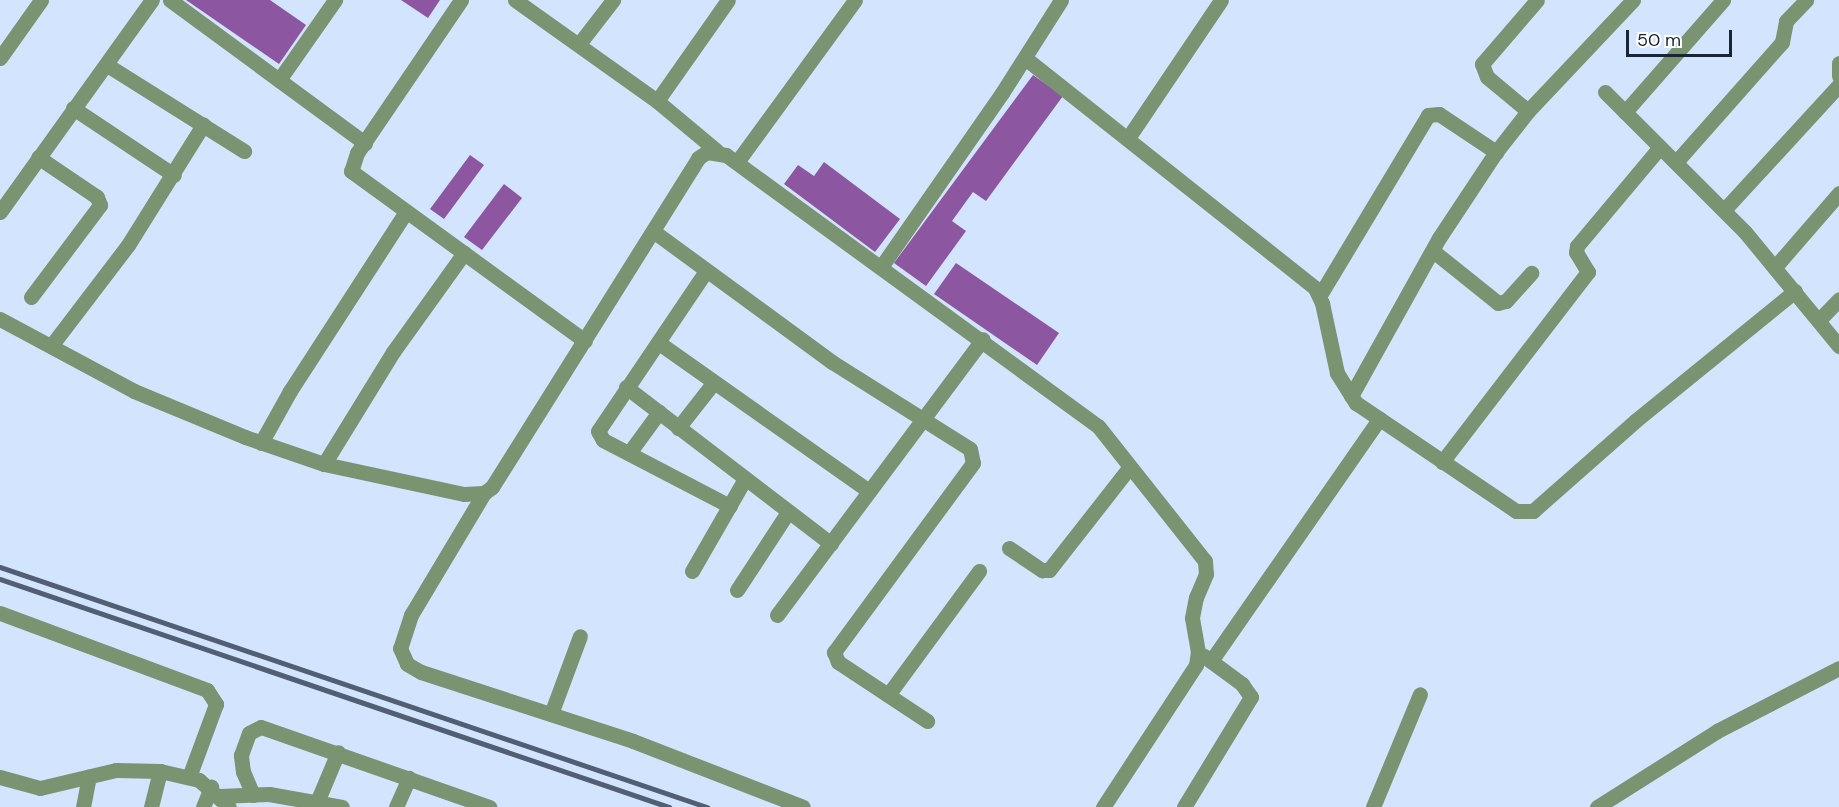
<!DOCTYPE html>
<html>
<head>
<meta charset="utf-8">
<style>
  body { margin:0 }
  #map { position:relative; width:1839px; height:807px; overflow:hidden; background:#d3e5fe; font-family:"DM Sans",sans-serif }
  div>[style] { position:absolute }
  .building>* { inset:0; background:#8d56a0 }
  .minor>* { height:15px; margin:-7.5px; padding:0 7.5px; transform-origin:7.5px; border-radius:7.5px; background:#7a9371 }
  .rail>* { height:4.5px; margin:-2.25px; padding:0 2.25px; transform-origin:2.25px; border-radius:2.25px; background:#525f72 }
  span { translate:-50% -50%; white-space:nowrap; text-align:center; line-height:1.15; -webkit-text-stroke:6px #fff; paint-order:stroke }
  .scale { position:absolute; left:1626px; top:30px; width:106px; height:27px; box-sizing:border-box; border:3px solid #192434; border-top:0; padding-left:8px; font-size:18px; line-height:21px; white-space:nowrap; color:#192434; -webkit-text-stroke:4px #fff; paint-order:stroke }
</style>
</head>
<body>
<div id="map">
  <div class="building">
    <div style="clip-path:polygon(186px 0,270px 0,306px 25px,279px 64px)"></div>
    <div style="clip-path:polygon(401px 0,440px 0,428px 18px)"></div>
    <div style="clip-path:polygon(1033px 75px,1063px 96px,986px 201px,973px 192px,952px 221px,966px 231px,926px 286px,894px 263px)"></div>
    <div style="clip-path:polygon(470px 155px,484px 165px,444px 219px,430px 209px)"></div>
    <div style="clip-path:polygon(824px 162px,900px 219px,875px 252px,784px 184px,798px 165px,814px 176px)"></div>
    <div style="clip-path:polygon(504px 184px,522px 198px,482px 250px,464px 237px)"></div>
    <div style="clip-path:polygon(956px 263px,1059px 333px,1037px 365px,934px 294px)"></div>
  </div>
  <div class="minor">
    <div style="left:170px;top:0;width:242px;rotate:36.3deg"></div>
    <div style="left:461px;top:0;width:185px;rotate:124.2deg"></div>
    <div style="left:357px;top:153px;width:19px;rotate:108deg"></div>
    <div style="left:351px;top:171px;width:289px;rotate:36deg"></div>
    <div style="left:515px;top:0;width:174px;rotate:35.4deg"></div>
    <div style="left:657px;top:101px;width:78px;rotate:39.8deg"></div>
    <div style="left:579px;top:44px;width:56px;rotate:-52.3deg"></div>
    <div style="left:0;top:58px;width:71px;rotate:-54.7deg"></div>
    <div style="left:1025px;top:58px;width:370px;rotate:38.4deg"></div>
    <div style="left:1315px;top:288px;width:17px;rotate:65deg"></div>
    <div style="left:1322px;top:303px;width:72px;rotate:77.9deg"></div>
    <div style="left:1337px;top:373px;width:36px;rotate:58deg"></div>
    <div style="left:1356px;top:403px;width:193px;rotate:34deg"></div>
    <div style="left:1516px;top:511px;width:17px"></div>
    <div style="left:1533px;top:511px;width:136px;rotate:-41.4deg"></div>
    <div style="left:1635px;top:421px;width:206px;rotate:-39.1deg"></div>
    <div style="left:1839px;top:63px;width:13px;rotate:90deg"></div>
    <div style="left:107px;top:65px;width:162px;rotate:32.1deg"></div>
    <div style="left:279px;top:80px;width:98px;rotate:-55deg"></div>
    <div style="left:1605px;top:92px;width:198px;rotate:45deg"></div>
    <div style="left:1745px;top:232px;width:148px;rotate:50.5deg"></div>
    <div style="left:657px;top:101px;width:123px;rotate:-54.9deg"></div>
    <div style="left:73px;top:108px;width:121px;rotate:33.6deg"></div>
    <div style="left:1528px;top:111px;width:53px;rotate:-140.3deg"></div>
    <div style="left:1487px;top:77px;width:14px;rotate:-111deg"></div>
    <div style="left:1482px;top:64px;width:84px;rotate:-49.3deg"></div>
    <div style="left:1625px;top:112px;width:149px;rotate:-48.8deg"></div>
    <div style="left:1128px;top:138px;width:166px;rotate:-56deg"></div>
    <div style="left:737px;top:162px;width:200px;rotate:-53.9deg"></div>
    <div style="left:1676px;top:162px;width:160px;rotate:-48.5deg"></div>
    <div style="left:1782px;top:42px;width:21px;rotate:-79deg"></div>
    <div style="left:1786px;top:21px;width:29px;rotate:-46deg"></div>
    <div style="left:1724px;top:210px;width:170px;rotate:-47.4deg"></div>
    <div style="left:0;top:212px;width:261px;rotate:-54.4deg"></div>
    <div style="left:653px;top:231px;width:222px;rotate:36.2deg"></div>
    <div style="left:832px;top:362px;width:163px;rotate:32.2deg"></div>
    <div style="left:970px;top:449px;width:14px;rotate:78deg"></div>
    <div style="left:973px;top:463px;width:235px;rotate:126.3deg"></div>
    <div style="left:834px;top:652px;width:11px;rotate:68deg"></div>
    <div style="left:838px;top:662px;width:107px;rotate:33.5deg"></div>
    <div style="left:1433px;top:251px;width:83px;rotate:38.7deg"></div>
    <div style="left:1498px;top:303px;width:8px;rotate:-14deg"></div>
    <div style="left:1506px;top:301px;width:38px;rotate:-48deg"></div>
    <div style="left:881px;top:267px;width:212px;rotate:-55.2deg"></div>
    <div style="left:1002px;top:93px;width:110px;rotate:-57.6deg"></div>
    <div style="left:1775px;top:267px;width:98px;rotate:-49.1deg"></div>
    <div style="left:706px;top:271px;width:193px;rotate:124deg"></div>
    <div style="left:598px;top:431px;width:10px;rotate:61deg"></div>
    <div style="left:603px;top:440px;width:143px;rotate:27.5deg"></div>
    <div style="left:1320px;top:295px;width:210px;rotate:-59deg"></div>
    <div style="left:1428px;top:115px;width:11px;rotate:-5deg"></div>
    <div style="left:1439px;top:114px;width:69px;rotate:33.7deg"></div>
    <div style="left:31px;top:297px;width:115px;rotate:-53.1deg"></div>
    <div style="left:100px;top:205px;width:9px;rotate:-111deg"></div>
    <div style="left:97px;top:197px;width:71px;rotate:-145.9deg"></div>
    <div style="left:0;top:319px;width:152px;rotate:28.2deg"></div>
    <div style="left:134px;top:391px;width:120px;rotate:22.5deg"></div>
    <div style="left:245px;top:437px;width:83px;rotate:18.9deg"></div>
    <div style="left:324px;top:464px;width:143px;rotate:12.1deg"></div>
    <div style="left:464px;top:494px;width:20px;rotate:-3deg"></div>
    <div style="left:484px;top:493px;width:10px;rotate:-37deg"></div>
    <div style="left:492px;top:487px;width:388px;rotate:-57.9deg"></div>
    <div style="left:698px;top:158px;width:11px;rotate:-34deg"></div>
    <div style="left:707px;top:152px;width:19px;rotate:9deg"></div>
    <div style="left:726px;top:155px;width:460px;rotate:36.1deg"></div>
    <div style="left:1098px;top:426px;width:172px;rotate:51.6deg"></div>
    <div style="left:1205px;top:561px;width:13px;rotate:86deg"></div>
    <div style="left:1206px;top:574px;width:25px;rotate:113deg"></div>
    <div style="left:1196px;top:597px;width:21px;rotate:101deg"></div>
    <div style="left:1192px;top:618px;width:34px;rotate:80deg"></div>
    <div style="left:1198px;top:651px;width:14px;rotate:98deg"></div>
    <div style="left:1196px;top:665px;width:170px;rotate:123.2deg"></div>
    <div style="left:1819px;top:320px;width:29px;rotate:-46deg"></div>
    <div style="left:659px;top:343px;width:257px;rotate:35.2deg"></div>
    <div style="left:51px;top:346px;width:127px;rotate:-52.7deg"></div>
    <div style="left:128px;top:245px;width:142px;rotate:-58deg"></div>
    <div style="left:626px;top:387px;width:258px;rotate:37.4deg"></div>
    <div style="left:1351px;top:396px;width:181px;rotate:-60.9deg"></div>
    <div style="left:1439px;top:238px;width:103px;rotate:-56.5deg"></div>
    <div style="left:1496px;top:152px;width:52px;rotate:-52deg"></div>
    <div style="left:1528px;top:111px;width:153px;rotate:-46.6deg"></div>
    <div style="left:678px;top:428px;width:58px;rotate:-52deg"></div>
    <div style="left:261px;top:443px;width:60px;rotate:-60.9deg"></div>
    <div style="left:290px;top:391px;width:213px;rotate:-57.1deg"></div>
    <div style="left:629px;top:453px;width:51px;rotate:-53.8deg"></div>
    <div style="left:1442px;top:462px;width:240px;rotate:-52.5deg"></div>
    <div style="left:1588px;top:272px;width:23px;rotate:-121deg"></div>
    <div style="left:1576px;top:252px;width:6px;rotate:-81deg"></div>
    <div style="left:1577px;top:246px;width:129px;rotate:-50deg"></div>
    <div style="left:324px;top:464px;width:132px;rotate:-58.4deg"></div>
    <div style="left:393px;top:352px;width:122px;rotate:-54.4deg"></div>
    <div style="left:484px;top:493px;width:142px;rotate:120.9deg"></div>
    <div style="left:411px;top:615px;width:35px;rotate:108deg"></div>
    <div style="left:400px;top:648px;width:17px;rotate:66deg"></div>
    <div style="left:407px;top:664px;width:16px;rotate:30deg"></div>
    <div style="left:421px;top:672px;width:223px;rotate:18deg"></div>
    <div style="left:633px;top:741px;width:182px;rotate:21.2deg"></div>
    <div style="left:1009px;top:548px;width:40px;rotate:34deg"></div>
    <div style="left:1042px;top:570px;width:7px"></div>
    <div style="left:1049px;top:570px;width:130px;rotate:-51.9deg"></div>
    <div style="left:692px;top:571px;width:106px;rotate:-60.1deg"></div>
    <div style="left:737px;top:590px;width:93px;rotate:-56.8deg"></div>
    <div style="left:0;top:613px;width:221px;rotate:20.4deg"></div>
    <div style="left:207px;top:690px;width:17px;rotate:57deg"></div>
    <div style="left:216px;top:704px;width:78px;rotate:110.3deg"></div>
    <div style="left:777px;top:615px;width:344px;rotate:-53.3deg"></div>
    <div style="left:1211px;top:661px;width:295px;rotate:-55.2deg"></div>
    <div style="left:888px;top:695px;width:154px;rotate:-53.7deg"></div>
    <div style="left:551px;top:714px;width:83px;rotate:-69.6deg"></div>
    <div style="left:0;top:777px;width:41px;rotate:15.4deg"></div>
    <div style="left:40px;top:788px;width:78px;rotate:-13.3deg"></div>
    <div style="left:116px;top:770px;width:44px;rotate:1.3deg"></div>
    <div style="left:160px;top:771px;width:40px;rotate:13deg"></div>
    <div style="left:199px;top:780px;width:40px;rotate:42deg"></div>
    <div style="left:253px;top:795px;width:25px;rotate:-113deg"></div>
    <div style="left:243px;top:772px;width:17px;rotate:-97deg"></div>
    <div style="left:241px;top:755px;width:23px;rotate:-70deg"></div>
    <div style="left:249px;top:733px;width:13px;rotate:-27deg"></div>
    <div style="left:261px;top:727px;width:242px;rotate:19.3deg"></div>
    <div style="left:219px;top:796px;width:50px;rotate:-2.3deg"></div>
    <div style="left:269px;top:794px;width:74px;rotate:10.1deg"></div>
    <div style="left:317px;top:802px;width:54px;rotate:-67.2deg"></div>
    <div style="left:83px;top:807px;width:31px;rotate:-79deg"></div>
    <div style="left:151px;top:807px;width:37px;rotate:-76deg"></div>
    <div style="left:203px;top:807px;width:22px;rotate:-68deg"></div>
    <div style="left:396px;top:807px;width:32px;rotate:-66deg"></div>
    <div style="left:1184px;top:807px;width:129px;rotate:-58.7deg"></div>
    <div style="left:1251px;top:697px;width:16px;rotate:-125deg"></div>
    <div style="left:1242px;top:684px;width:47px;rotate:-143.6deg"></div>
    <div style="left:1373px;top:807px;width:122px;rotate:-67.4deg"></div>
    <div style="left:1597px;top:807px;width:142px;rotate:-32.3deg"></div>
    <div style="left:1717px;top:731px;width:137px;rotate:-27.3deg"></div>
  </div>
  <div class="rail">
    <div style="left:0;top:567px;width:747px;rotate:18.75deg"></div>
    <div style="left:0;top:579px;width:707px;rotate:18.82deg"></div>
  </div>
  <div class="scale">50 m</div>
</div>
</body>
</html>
